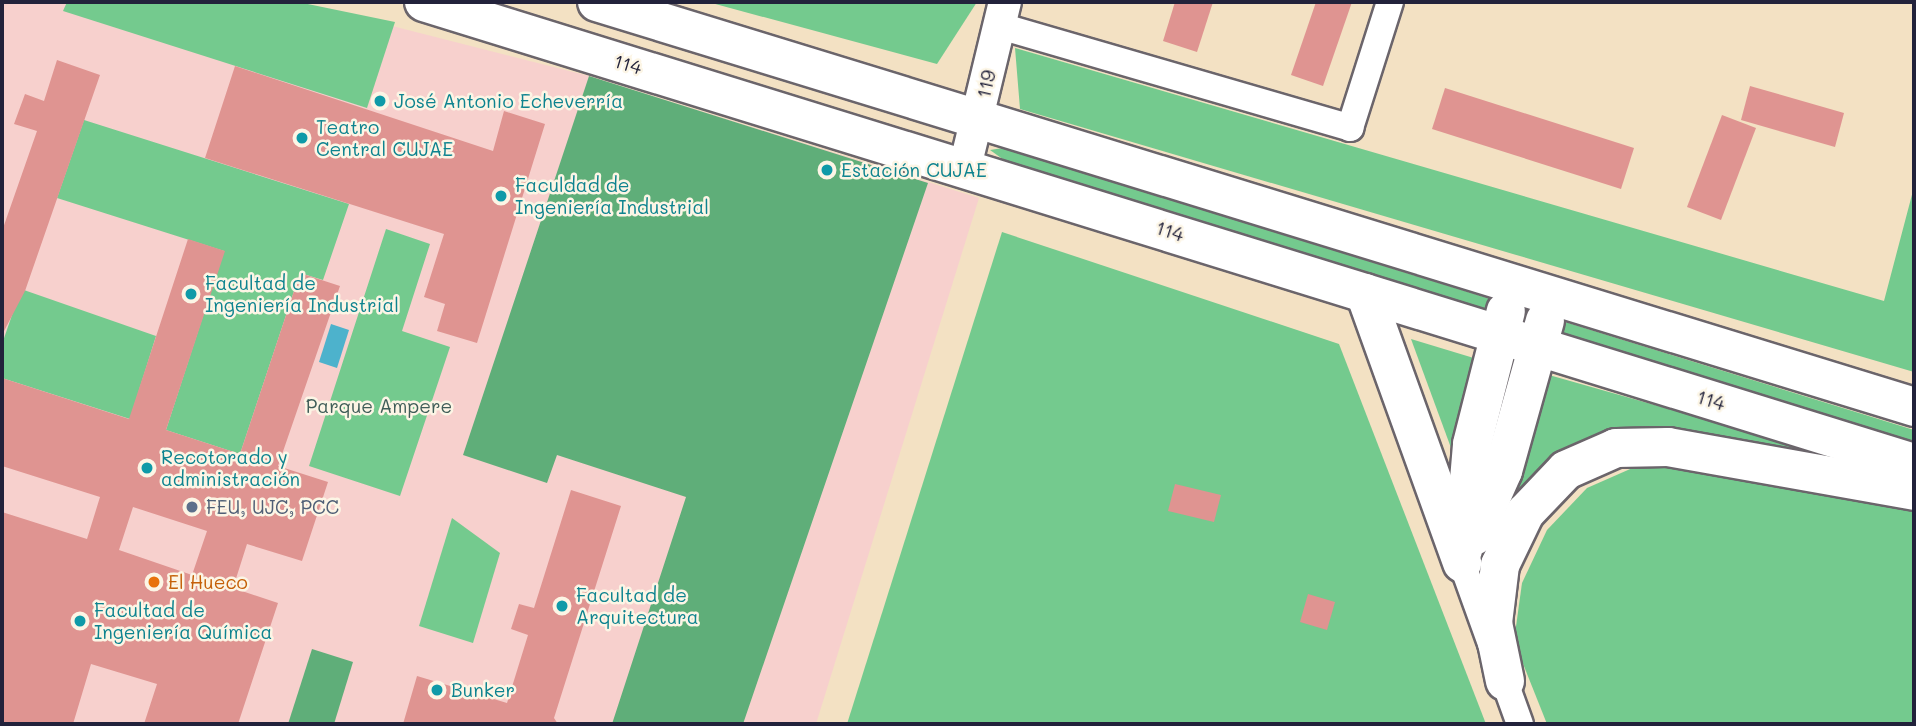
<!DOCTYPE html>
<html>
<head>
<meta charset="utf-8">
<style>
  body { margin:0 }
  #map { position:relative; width:1916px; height:726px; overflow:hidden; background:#f3e1c3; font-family:Mali,sans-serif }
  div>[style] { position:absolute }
  .built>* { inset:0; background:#f7d0cd }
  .green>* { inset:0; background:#74ca8e }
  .forest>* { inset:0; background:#5fae79 }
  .water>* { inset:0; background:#4db2cc }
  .building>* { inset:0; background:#df9491 }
  .roads { filter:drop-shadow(2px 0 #6b656b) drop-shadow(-2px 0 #6b656b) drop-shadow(0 2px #6b656b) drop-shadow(0 -2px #6b656b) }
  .minor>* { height:26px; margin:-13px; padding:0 13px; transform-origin:13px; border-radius:13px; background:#fff }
  .tertiary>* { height:32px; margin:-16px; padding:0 16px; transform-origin:16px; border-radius:16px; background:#fff }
  .trunk>* { height:38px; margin:-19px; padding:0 19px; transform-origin:19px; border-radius:19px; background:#fff }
  .dots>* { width:19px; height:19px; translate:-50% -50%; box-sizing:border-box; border:4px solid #fcf5e5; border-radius:50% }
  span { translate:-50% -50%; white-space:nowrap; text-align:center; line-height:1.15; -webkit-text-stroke:5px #fcf5e5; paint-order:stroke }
  .street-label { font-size:19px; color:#22223b }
  .culture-label { font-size:19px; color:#0d838f }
  .left { translate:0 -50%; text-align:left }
  .park-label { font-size:19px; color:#3f5d58 }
  .service-label { font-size:19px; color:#4e5e75 }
  .food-label { font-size:19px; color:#c56008 }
  .frame { position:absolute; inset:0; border:4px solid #22223b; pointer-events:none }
</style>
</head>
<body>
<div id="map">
  <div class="built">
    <div style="clip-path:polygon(2px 2px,298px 2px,589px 76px,979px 198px,816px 724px,2px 724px)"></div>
  </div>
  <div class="green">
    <div style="clip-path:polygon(67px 2px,298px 2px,395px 22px,367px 108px,63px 11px)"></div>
    <div style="clip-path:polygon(708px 2px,977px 2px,937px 64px)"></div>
    <div style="clip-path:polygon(1015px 48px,1884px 301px,1914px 187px,1914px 372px,1020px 109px)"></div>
    <div style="clip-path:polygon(84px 120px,349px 204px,323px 280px,300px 273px,240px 454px,166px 430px,224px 251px,57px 198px)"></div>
    <div style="clip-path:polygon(1003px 148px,1914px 430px,1914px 445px,1004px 160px,990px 150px)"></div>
    <div style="clip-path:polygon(386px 229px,430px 244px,402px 331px,450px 347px,400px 496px,309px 466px)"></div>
    <div style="clip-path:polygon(1002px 232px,1339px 344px,1486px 724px,847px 724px)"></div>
    <div style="clip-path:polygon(21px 289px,156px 336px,130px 419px,2px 378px,2px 344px)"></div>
    <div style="clip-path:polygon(1411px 339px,1477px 359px,1454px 456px)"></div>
    <div style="clip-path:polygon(1549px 375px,1803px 447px,1801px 458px,1669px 432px,1515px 496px)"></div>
    <div style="clip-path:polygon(1689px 465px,1913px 508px,1914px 724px,1547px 724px,1514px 641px,1522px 583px,1547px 530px,1587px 488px,1637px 466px)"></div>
    <div style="clip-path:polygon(452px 518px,500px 553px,473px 643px,419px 626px)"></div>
  </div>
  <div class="forest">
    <div style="clip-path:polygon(589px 76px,928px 183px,743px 724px,612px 724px,686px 497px,557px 455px,547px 483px,463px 455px)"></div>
    <div style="clip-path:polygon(312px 649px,353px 662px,334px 724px,288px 724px)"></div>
  </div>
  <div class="water">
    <div style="clip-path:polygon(331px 324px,349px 330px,337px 368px,319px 362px)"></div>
  </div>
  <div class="building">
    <div style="clip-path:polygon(1175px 2px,1213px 2px,1197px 52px,1163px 41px)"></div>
    <div style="clip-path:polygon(1316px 2px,1352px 2px,1323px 86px,1291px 75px)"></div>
    <div style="clip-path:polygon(57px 60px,100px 75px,25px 291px,2px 335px,2px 231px,37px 131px,14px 124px,25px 94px,44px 101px)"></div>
    <div style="clip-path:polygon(235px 66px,493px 151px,504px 111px,545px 124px,477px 343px,437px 331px,445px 304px,424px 297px,444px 234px,205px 158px)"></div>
    <div style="clip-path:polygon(1750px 86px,1844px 113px,1835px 147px,1741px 120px)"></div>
    <div style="clip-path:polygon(1445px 88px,1634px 148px,1621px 189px,1432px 129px)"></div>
    <div style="clip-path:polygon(1722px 115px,1756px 128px,1721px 220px,1687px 207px)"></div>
    <div style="clip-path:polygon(evenodd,188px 239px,225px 251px,166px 430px,240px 454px,300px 273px,340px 286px,278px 466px,328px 482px,302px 561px,247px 544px,233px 588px,278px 603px,238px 724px,144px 724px,157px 684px,91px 664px,73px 724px,2px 724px,2px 512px,87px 539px,100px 497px,2px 466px,2px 378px,129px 419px,188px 239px,133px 507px,207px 531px,192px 575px,119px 550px,133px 507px)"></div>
    <div style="clip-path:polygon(1175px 484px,1221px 495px,1214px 522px,1168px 511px)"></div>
    <div style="clip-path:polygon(571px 490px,621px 506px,554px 718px,558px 724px,403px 724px,417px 676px,507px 703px,528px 635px,511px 629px,519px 604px,534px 608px)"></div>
    <div style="clip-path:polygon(1308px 594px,1335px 602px,1327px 630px,1300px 622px)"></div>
  </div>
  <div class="roads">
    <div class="minor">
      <div style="left:1000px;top:26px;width:365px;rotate:16.2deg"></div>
      <div style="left:1350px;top:128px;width:132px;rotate:-72.4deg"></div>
      <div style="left:1462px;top:563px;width:171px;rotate:70.2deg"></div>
    </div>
    <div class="tertiary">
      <div style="left:965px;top:167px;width:170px;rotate:-76.4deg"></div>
    </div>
    <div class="trunk">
      <div style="left:424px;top:2px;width:1560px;rotate:17.19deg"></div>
      <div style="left:597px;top:2px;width:1378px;rotate:17.09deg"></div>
      <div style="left:1365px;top:293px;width:287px;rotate:70.2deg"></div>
      <div style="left:1474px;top:536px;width:71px;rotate:-66deg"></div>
      <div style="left:1503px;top:471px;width:156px;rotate:-74.4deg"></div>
      <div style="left:1463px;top:550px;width:106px;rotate:-85.1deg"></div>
      <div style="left:1472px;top:444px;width:137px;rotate:-75.7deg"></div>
      <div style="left:1505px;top:681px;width:59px;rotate:-101.7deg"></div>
      <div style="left:1493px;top:623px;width:58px;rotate:-83.1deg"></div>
      <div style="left:1500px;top:565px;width:58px;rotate:-64.3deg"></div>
      <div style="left:1525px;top:513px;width:59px;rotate:-46.4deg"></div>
      <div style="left:1566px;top:470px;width:55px;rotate:-23.7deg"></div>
      <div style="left:1616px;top:448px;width:52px;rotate:-1.1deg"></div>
      <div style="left:1668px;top:447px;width:250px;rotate:10.1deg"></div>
    </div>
  </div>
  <div class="dots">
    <div style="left:380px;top:101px;background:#0f9aa8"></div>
    <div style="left:302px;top:138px;background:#0f9aa8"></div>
    <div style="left:827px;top:170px;background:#0f9aa8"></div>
    <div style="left:501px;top:196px;background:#0f9aa8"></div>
    <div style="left:191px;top:294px;background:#0f9aa8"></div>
    <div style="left:147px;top:468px;background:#0f9aa8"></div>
    <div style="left:192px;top:507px;background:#5c6f8a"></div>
    <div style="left:154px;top:582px;background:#e8710a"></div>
    <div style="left:562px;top:606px;background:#0f9aa8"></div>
    <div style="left:80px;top:621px;background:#0f9aa8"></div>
    <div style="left:437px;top:690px;background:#0f9aa8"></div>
  </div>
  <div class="street-label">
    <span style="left:628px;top:64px;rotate:17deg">114</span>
    <span style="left:986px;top:84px;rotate:-77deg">119</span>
    <span style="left:1170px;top:231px;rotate:18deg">114</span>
    <span style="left:1711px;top:400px;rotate:17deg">114</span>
  </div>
  <div class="culture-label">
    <span class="left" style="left:394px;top:101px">José Antonio Echeverría</span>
    <span class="left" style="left:316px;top:138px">Teatro<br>Central CUJAE</span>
    <span class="left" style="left:841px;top:170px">Estación CUJAE</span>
    <span class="left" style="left:515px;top:196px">Faculdad de<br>Ingeniería Industrial</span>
    <span class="left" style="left:205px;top:294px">Facultad de<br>Ingeniería Industrial</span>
    <span class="left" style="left:161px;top:468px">Recotorado y<br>administración</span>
    <span class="left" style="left:576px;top:606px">Facultad de<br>Arquitectura</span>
    <span class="left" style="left:94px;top:621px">Facultad de<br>Ingeniería Química</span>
    <span class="left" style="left:451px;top:690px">Bunker</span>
  </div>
  <div class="park-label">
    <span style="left:379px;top:406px">Parque Ampere</span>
  </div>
  <div class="service-label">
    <span class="left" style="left:206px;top:507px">FEU, UJC, PCC</span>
  </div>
  <div class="food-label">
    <span class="left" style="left:168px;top:582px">El Hueco</span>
  </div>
  <div class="frame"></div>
</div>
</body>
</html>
